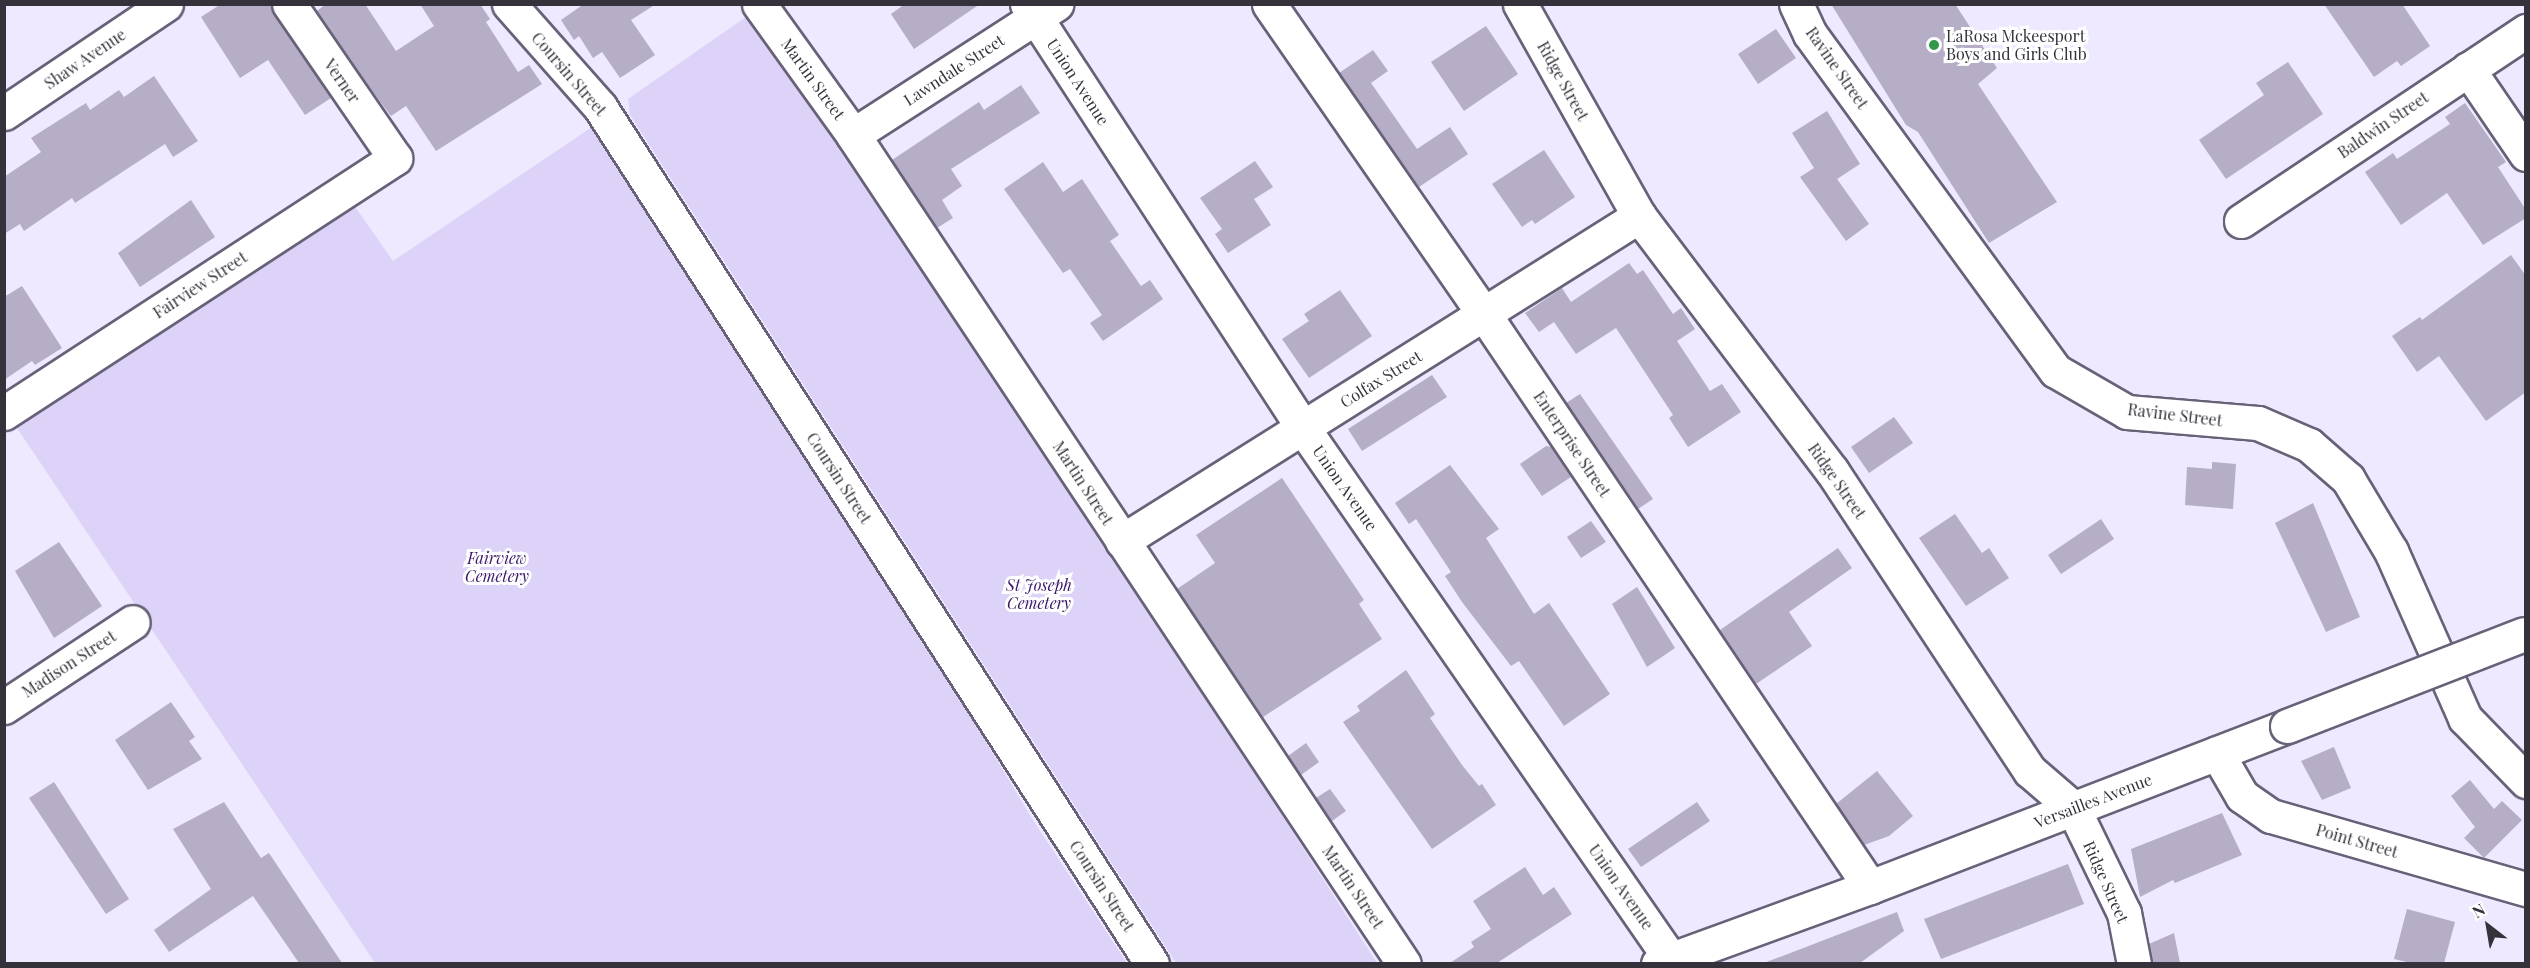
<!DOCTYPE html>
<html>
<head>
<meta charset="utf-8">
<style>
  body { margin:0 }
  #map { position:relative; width:2530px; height:968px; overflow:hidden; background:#eee9fe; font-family:"Playfair Display",serif }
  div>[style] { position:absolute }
  .green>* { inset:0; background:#ddd3f8 }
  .building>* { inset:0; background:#b5aec6 }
  .roads { filter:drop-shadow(2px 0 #686178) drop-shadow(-2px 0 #686178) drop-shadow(0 2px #686178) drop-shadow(0 -2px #686178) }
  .minor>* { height:33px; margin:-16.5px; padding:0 16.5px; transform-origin:16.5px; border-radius:16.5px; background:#fff }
  .tertiary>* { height:33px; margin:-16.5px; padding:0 16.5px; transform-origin:16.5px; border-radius:16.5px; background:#fff }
  .bridges { filter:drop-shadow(2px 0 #686178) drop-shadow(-2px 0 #686178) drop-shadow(0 2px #686178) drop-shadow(0 -2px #686178) }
  .tertiary-bridge>* { height:33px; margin:-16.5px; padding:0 16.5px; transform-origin:16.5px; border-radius:16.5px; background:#fff }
  .dots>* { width:16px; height:16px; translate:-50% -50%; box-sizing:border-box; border:3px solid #fff; border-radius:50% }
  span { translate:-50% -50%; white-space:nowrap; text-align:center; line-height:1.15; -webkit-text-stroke:6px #fff; paint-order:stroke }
  .poi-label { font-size:16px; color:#35323c }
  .left { translate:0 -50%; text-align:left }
  .street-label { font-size:16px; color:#35323c }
  .park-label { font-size:16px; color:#3a1667; font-style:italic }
  .frame { position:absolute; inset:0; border:6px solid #35323c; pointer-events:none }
  .north { position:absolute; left:2458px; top:896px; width:60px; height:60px; -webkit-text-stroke:4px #fff; paint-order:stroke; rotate:329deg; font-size:16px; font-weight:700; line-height:24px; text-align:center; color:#35323c }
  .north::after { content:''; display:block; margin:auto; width:21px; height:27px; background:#35323c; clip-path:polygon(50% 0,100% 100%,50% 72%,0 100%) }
</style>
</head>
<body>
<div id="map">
  <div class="green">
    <div style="clip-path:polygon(753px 12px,1108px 545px,1377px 963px,1176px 963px,630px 115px,628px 99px)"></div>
    <div style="clip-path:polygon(595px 125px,902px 602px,1031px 817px,1127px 963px,375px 963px,13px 422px,351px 201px,393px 261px)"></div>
  </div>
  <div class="building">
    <div style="clip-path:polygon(221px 4px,269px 4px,331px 98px,305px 115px,268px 60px,240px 78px,201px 17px)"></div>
    <div style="clip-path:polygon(326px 4px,365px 4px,396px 51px,434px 26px,420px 4px,480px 4px,490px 19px,486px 22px,518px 72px,529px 65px,542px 84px,436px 151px,406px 106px,391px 116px,373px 92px,317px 11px)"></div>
    <div style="clip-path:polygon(584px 4px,656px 4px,631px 20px,655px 55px,620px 78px,602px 52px,593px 58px,579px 36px,574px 40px,561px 20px)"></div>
    <div style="clip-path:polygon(905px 4px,980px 4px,914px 49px,891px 14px)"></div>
    <div style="clip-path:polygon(1831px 4px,1955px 4px,1997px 68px,1978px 84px,2057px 202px,1989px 243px,1918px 132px,1906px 125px)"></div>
    <div style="clip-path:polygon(2324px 4px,2402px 4px,2430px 46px,2401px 66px,2397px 61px,2374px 77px)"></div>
    <div style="clip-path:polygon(1486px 26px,1518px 74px,1464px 111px,1431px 62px)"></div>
    <div style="clip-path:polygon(1776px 29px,1796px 58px,1758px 84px,1738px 54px)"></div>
    <div style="clip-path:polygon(1373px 50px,1388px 71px,1371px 83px,1417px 149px,1450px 127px,1468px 154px,1419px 187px,1339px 73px)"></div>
    <div style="clip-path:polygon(2288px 62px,2323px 114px,2226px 179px,2199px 140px,2264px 95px,2256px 83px)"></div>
    <div style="clip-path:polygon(154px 76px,198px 141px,173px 157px,165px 144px,75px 203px,72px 198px,24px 231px,20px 224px,4px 234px,4px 177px,41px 152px,31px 138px,86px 103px,90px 110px,119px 90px,124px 97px)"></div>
    <div style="clip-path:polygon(1021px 85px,1040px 113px,951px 169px,962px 186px,942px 200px,953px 218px,937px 228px,892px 160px,979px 102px,984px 110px)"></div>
    <div style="clip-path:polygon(2465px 103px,2506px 162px,2498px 167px,2526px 210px,2526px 218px,2483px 245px,2447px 193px,2401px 225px,2365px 172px,2393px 153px,2397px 159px,2450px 124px,2445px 117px)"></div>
    <div style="clip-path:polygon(1827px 111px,1860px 164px,1837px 179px,1869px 224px,1846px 241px,1800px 177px,1814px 168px,1792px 133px)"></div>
    <div style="clip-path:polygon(1544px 150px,1575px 197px,1535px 224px,1532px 220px,1522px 227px,1492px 184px)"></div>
    <div style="clip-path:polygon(1255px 161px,1273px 187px,1254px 199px,1271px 225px,1228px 253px,1215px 234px,1222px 229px,1200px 198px)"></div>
    <div style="clip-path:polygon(1043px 162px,1063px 192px,1082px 179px,1119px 235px,1110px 241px,1141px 286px,1150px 280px,1163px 299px,1103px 341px,1090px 323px,1102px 315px,1070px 269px,1063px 273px,1004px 189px)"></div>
    <div style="clip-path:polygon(191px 200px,215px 237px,140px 287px,118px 253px)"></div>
    <div style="clip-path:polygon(2511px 255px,2526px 276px,2526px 392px,2486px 421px,2439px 356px,2417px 372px,2392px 336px,2420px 317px,2422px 320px)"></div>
    <div style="clip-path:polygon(1629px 263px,1637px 274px,1643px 270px,1673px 314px,1681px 308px,1695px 329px,1677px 341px,1710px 391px,1722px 384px,1741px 412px,1688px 447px,1669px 418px,1673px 415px,1616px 328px,1576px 354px,1554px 322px,1539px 332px,1525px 313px,1562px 288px,1571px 302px)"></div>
    <div style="clip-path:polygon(22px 286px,62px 348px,35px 365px,32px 361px,4px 380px,4px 297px)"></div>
    <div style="clip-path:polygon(1340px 290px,1372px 336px,1309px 378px,1282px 339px,1309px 321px,1304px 314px)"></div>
    <div style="clip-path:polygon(1432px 375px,1447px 397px,1362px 451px,1348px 429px)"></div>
    <div style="clip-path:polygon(1580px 394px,1653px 499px,1638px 509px,1566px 403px)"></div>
    <div style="clip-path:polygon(1894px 417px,1913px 443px,1869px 473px,1851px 447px)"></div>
    <div style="clip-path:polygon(1546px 446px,1551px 447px,1571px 477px,1542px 496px,1520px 464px)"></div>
    <div style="clip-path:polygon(2212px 462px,2236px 464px,2233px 509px,2185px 505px,2187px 467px,2212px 469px)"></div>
    <div style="clip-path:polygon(1450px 465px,1499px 529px,1486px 538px,1534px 614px,1549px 603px,1610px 694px,1564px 726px,1519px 661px,1511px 666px,1462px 602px,1445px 576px,1451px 572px,1416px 519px,1409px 524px,1395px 503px)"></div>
    <div style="clip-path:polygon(1282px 478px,1364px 600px,1359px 604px,1382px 639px,1263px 717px,1177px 589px,1215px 563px,1196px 535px)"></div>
    <div style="clip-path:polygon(2313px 503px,2360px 617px,2326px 632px,2275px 523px)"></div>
    <div style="clip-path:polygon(1955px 514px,1982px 553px,1989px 548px,2009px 578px,1966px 606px,1919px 538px)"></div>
    <div style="clip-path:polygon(2101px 519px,2114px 539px,2061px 574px,2048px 555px)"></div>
    <div style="clip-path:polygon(1591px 521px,1606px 542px,1581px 558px,1567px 537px)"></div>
    <div style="clip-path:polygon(59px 542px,102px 606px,54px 638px,15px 571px)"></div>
    <div style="clip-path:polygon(1838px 548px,1852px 568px,1789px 612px,1812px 646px,1756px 684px,1720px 630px)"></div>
    <div style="clip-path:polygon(1637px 587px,1675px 648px,1647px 667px,1612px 604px)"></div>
    <div style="clip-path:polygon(1406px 670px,1435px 714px,1430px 718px,1462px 765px,1479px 786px,1482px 784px,1496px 805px,1432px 849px,1343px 722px,1360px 711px,1357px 706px)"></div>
    <div style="clip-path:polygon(171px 702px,195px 737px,189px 741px,202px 759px,148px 790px,115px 740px)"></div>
    <div style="clip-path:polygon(1306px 743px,1319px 762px,1301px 775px,1288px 756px)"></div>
    <div style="clip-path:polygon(2334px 747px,2351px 788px,2322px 800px,2301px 761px)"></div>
    <div style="clip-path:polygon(1877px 771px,1913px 816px,1889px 836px,1864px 845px,1836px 804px)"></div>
    <div style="clip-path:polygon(2470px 780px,2494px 809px,2502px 801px,2522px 820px,2484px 858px,2464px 838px,2475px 827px,2451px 796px)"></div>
    <div style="clip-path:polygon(54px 782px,129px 899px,106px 914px,29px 798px)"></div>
    <div style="clip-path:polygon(1330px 789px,1346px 811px,1332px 821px,1316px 798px)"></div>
    <div style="clip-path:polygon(224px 802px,261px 858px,269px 853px,342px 963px,299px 963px,253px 896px,169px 952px,154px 930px,211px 889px,173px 829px)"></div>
    <div style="clip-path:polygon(1697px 802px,1710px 821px,1641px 867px,1628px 849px)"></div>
    <div style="clip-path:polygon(2222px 813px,2242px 855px,2175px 883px,2173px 880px,2140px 897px,2131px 849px)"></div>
    <div style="clip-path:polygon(2068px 864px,2084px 904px,1941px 959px,1924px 919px)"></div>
    <div style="clip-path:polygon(1525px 867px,1543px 895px,1554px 887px,1572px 914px,1497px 963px,1450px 963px,1474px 947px,1471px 942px,1491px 929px,1473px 901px)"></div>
    <div style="clip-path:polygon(2407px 909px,2455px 922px,2444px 963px,2411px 963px,2394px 959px)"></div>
    <div style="clip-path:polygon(1897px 912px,1904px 931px,1860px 963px,1764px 963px)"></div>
    <div style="clip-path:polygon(2174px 933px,2180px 963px,2152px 963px,2149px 944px)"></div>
  </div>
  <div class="roads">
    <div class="minor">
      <div style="left:509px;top:4px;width:137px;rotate:48.5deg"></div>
      <div style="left:600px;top:107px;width:1019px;rotate:57.21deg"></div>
      <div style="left:759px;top:4px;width:161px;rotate:54.3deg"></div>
      <div style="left:853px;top:135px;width:995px;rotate:56.39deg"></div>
      <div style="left:1027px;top:4px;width:506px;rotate:56.94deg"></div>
      <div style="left:1303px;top:428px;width:652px;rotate:55.31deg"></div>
      <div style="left:1269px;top:4px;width:377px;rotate:55.3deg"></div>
      <div style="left:1484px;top:314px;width:691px;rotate:56.03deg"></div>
      <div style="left:1520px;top:4px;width:243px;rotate:60.7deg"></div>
      <div style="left:1639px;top:216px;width:320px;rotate:52.9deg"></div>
      <div style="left:1832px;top:471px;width:359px;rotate:56.6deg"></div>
      <div style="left:2030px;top:771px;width:57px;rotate:40.7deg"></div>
      <div style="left:2073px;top:808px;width:117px;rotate:64.1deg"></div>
      <div style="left:2124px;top:913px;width:52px;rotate:78.9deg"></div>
      <div style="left:1796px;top:4px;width:33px;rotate:65deg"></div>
      <div style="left:1810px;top:34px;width:417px;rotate:53.9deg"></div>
      <div style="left:2056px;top:371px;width:82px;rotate:30deg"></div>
      <div style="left:2127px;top:412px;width:131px;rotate:4.8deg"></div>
      <div style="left:2258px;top:423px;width:56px;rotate:23.3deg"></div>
      <div style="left:2309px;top:445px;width:52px;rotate:41.1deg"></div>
      <div style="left:2348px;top:479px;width:84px;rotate:59.2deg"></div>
      <div style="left:2391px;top:551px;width:183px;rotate:66.1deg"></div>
      <div style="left:2465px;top:718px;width:88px;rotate:45.9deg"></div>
      <div style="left:2468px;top:69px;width:103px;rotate:55.7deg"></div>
      <div style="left:4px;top:113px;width:195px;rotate:-33.9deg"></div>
      <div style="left:853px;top:135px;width:242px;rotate:-32.8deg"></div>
      <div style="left:2241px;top:221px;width:343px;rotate:-33.7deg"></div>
      <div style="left:4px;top:413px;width:467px;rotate:-33.1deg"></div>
      <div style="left:395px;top:158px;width:187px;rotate:-124.5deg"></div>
      <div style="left:1122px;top:541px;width:611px;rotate:-32.15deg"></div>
      <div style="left:4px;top:707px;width:154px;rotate:-33.4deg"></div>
      <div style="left:2217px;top:753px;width:50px;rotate:59.8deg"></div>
      <div style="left:2242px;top:796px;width:35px;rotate:35deg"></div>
      <div style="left:2271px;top:816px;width:265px;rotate:16deg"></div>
    </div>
    <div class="tertiary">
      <div style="left:1658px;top:964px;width:226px;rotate:-20deg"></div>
      <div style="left:1870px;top:887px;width:447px;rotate:-21.1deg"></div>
    </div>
  </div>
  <div class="bridges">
    <div class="tertiary-bridge">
      <div style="left:2287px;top:726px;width:254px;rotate:-21.2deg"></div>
    </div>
  </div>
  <div class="dots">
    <div style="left:1934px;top:45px;background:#32964b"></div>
  </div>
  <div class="poi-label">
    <span class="left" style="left:1946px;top:45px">LaRosa Mckeesport<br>Boys and Girls Club</span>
  </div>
  <div class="street-label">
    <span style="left:85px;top:59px;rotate:-34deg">Shaw Avenue</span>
    <span style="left:1837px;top:68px;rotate:55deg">Ravine Street</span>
    <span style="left:954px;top:70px;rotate:-33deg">Lawndale Street</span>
    <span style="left:569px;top:74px;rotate:49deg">Coursin Street</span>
    <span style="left:813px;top:79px;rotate:54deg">Martin Street</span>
    <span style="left:342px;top:81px;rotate:55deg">Verner</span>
    <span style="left:1563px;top:81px;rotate:61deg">Ridge Street</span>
    <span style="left:1078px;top:82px;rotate:57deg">Union Avenue</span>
    <span style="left:2383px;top:125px;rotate:-34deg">Baldwin Street</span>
    <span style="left:200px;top:285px;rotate:-33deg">Fairview Street</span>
    <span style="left:1381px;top:379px;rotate:-32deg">Colfax Street</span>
    <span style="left:2175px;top:415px;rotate:7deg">Ravine Street</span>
    <span style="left:1572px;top:444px;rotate:56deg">Enterprise Street</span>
    <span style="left:839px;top:478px;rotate:57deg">Coursin Street</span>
    <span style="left:1837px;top:481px;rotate:55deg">Ridge Street</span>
    <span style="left:1083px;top:483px;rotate:57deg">Martin Street</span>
    <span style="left:1345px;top:488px;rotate:55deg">Union Avenue</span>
    <span style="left:69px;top:664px;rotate:-33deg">Madison Street</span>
    <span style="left:2093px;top:801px;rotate:-21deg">Versailles Avenue</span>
    <span style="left:2357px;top:841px;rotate:16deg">Point Street</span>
    <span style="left:2106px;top:882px;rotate:66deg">Ridge Street</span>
    <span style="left:1102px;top:886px;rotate:57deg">Coursin Street</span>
    <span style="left:1353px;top:887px;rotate:56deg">Martin Street</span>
    <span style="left:1621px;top:887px;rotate:55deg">Union Avenue</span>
  </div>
  <div class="park-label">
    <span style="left:497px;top:567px">Fairview<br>Cemetery</span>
    <span style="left:1039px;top:594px">St Joseph<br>Cemetery</span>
  </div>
  <div class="frame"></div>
  <div class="north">N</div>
</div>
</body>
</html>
